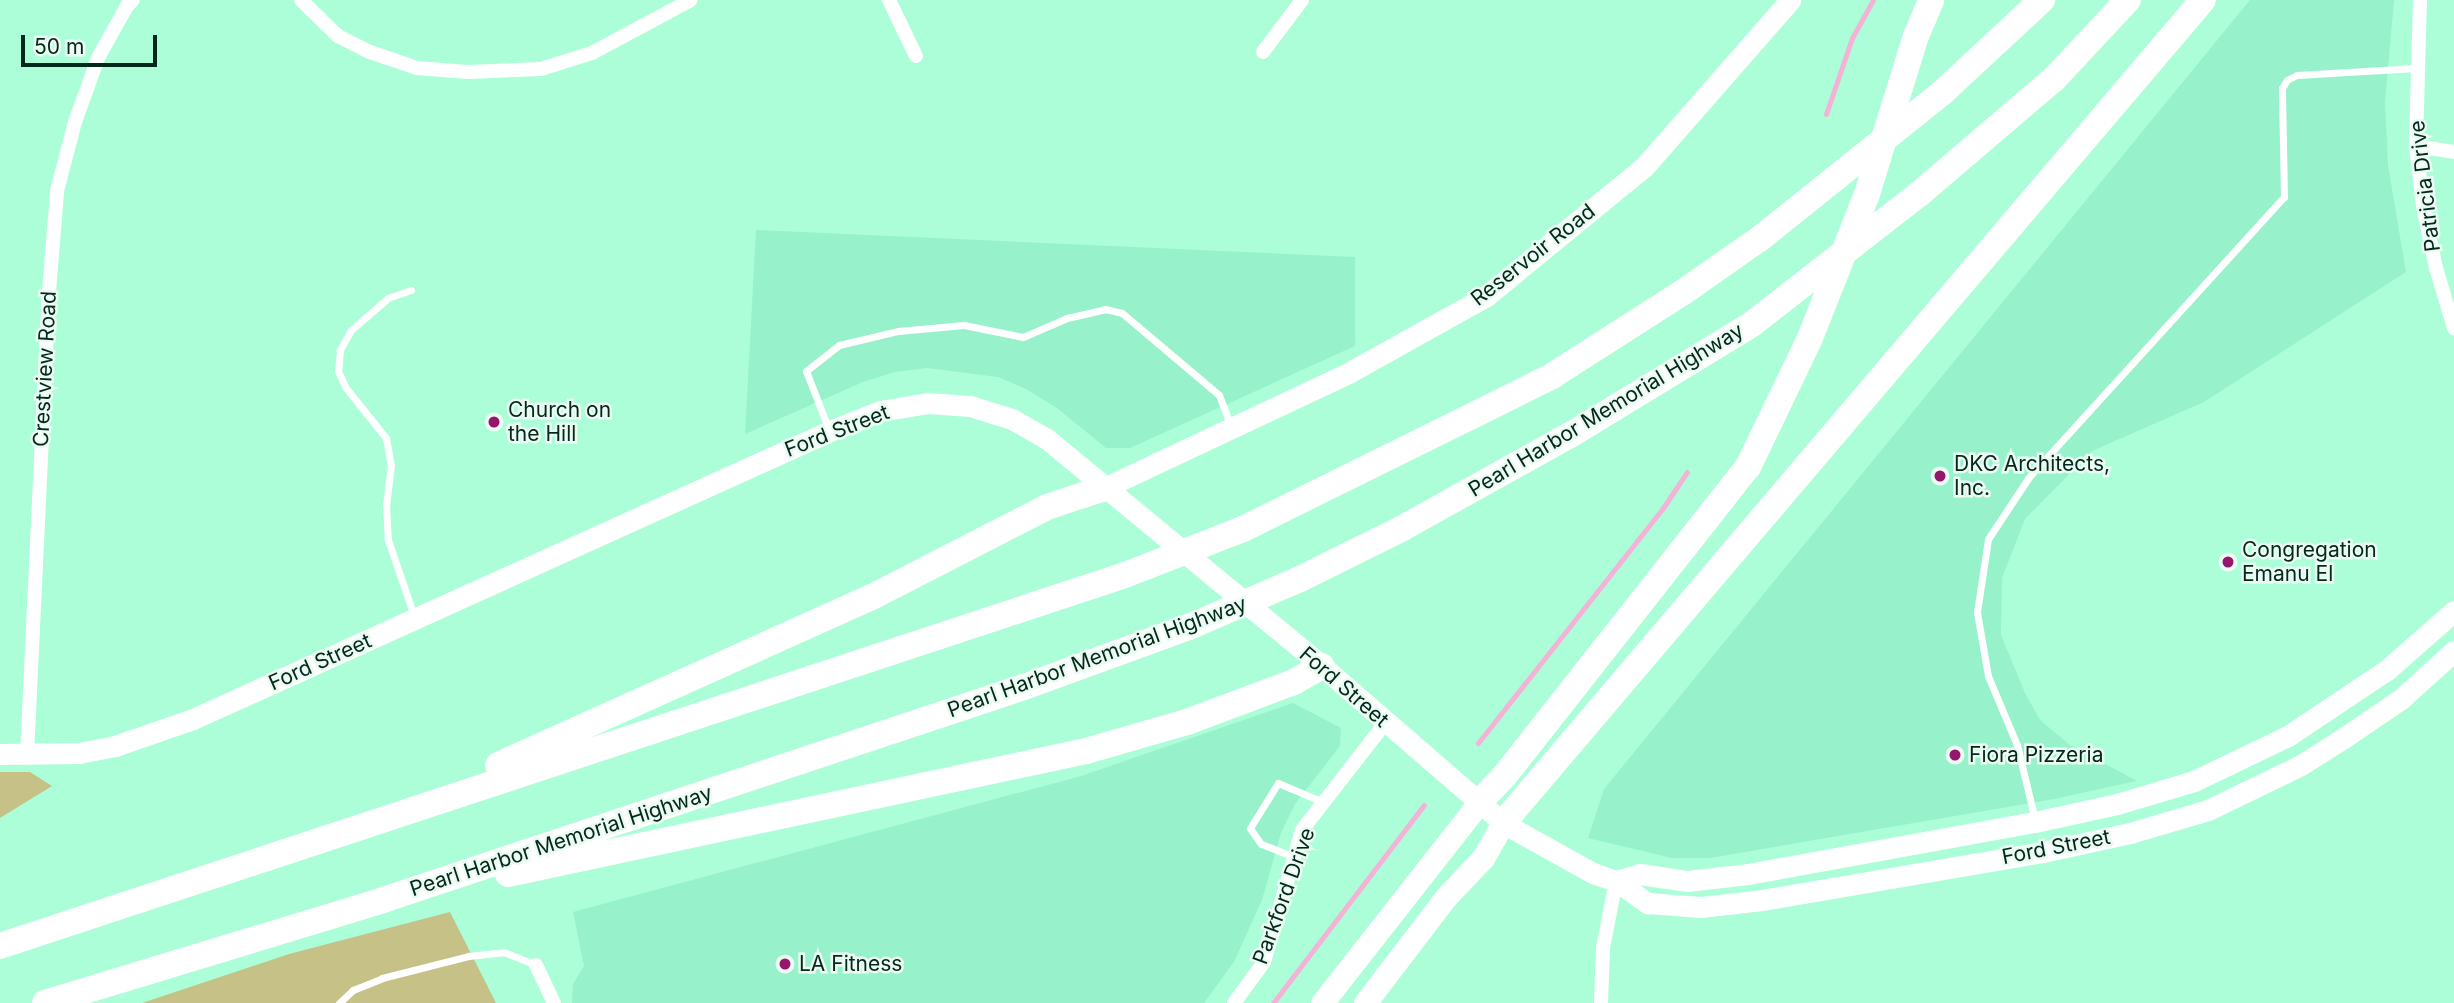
<!DOCTYPE html>
<html>
<head>
<meta charset="utf-8">
<style>
  body { margin:0 }
  #map { position:relative; width:2454px; height:1003px; overflow:hidden; background:#acfed9; font-family:Inter,sans-serif }
  div>[style] { position:absolute }
  .built>* { inset:0; background:#97f1ca }
  .green>* { inset:0; background:#c5c187 }
  .stream>* { height:5px; margin:-2.5px; padding:0 2.5px; transform-origin:2.5px; border-radius:2.5px; background:#f3b2d6 }
  .lane>* { height:7px; margin:-3.5px; padding:0 3.5px; transform-origin:3.5px; border-radius:3.5px; background:#fff }
  .street>* { height:14px; margin:-7px; padding:0 7px; transform-origin:7px; border-radius:7px; background:#fff }
  .secondary>* { height:21px; margin:-10.5px; padding:0 10.5px; transform-origin:10.5px; border-radius:10.5px; background:#fff }
  .primary>* { height:23px; margin:-11.5px; padding:0 11.5px; transform-origin:11.5px; border-radius:11.5px; background:#fff }
  .highway>* { height:26px; margin:-13px; padding:0 13px; transform-origin:13px; border-radius:13px; background:#fff }
  .dots>* { width:19px; height:19px; translate:-50% -50%; box-sizing:border-box; border:4px solid #ebfbf3; border-radius:50% }
  span { translate:-50% -50%; white-space:nowrap; text-align:center; line-height:1.15; -webkit-text-stroke:5px #ebfbf3; paint-order:stroke }
  .street-label { font-size:21px; color:#04281b }
  .poi-label { font-size:21px; color:#04281b }
  .left { translate:0 -50%; text-align:left }
  .scale { position:absolute; left:21px; top:35px; width:136px; height:32px; box-sizing:border-box; border:4px solid #04281b; border-top:0; padding-left:9px; font-size:21px; line-height:24px; white-space:nowrap; color:#04281b; -webkit-text-stroke:5px #ebfbf3; paint-order:stroke }
</style>
</head>
<body>
<div id="map">
  <div class="built">
    <div style="clip-path:polygon(2250px 0,2394px 0,2385px 102px,2388px 165px,2406px 272px,2204px 402px,2092px 451px,2025px 519px,2002px 578px,2001px 635px,2025px 693px,2040px 720px,2070px 745px,2137px 781px,2054px 799px,1710px 858px,1672px 858px,1588px 838px,1604px 789px)"></div>
    <div style="clip-path:polygon(756px 230px,1355px 257px,1355px 346px,1130px 448px,1106px 448px,1057px 408px,1026px 389px,998px 377px,927px 368px,895px 372px,863px 382px,745px 434px)"></div>
    <div style="clip-path:polygon(1293px 703px,1341px 728px,1340px 746px,1295px 804px,1281px 833px,1262px 900px,1234px 962px,1204px 1003px,572px 1003px,573px 984px,584px 966px,573px 912px,1081px 776px)"></div>
  </div>
  <div class="green">
    <div style="clip-path:polygon(0 772px,30px 772px,52px 786px,0 818px)"></div>
    <div style="clip-path:polygon(450px 912px,496px 1003px,142px 1003px,289px 954px)"></div>
  </div>
  <div class="stream">
    <div style="left:1826px;top:114px;width:80px;rotate:-71.1deg"></div>
    <div style="left:1852px;top:38px;width:43px;rotate:-61.1deg"></div>
    <div style="left:1478px;top:743px;width:299px;rotate:-51.8deg"></div>
    <div style="left:1663px;top:508px;width:43px;rotate:-56.3deg"></div>
    <div style="left:1273px;top:1003px;width:249px;rotate:-52.7deg"></div>
  </div>
  <div class="lane">
    <div style="left:411px;top:290px;width:24px;rotate:161deg"></div>
    <div style="left:388px;top:298px;width:49px;rotate:139.1deg"></div>
    <div style="left:351px;top:330px;width:23px;rotate:119deg"></div>
    <div style="left:340px;top:350px;width:21px;rotate:95deg"></div>
    <div style="left:338px;top:371px;width:19px;rotate:65deg"></div>
    <div style="left:346px;top:388px;width:64px;rotate:51.3deg"></div>
    <div style="left:386px;top:438px;width:27px;rotate:80deg"></div>
    <div style="left:391px;top:465px;width:39px;rotate:97deg"></div>
    <div style="left:386px;top:504px;width:36px;rotate:87deg"></div>
    <div style="left:388px;top:540px;width:80px;rotate:71.1deg"></div>
    <div style="left:829px;top:430px;width:63px;rotate:-111.3deg"></div>
    <div style="left:806px;top:371px;width:42px;rotate:-38.2deg"></div>
    <div style="left:839px;top:345px;width:61px;rotate:-13.3deg"></div>
    <div style="left:898px;top:331px;width:66px;rotate:-5.2deg"></div>
    <div style="left:964px;top:325px;width:60px;rotate:11.5deg"></div>
    <div style="left:1023px;top:337px;width:48px;rotate:-23.4deg"></div>
    <div style="left:1067px;top:318px;width:39px;rotate:-13deg"></div>
    <div style="left:1105px;top:309px;width:17px;rotate:13deg"></div>
    <div style="left:1122px;top:313px;width:127px;rotate:40.2deg"></div>
    <div style="left:1219px;top:395px;width:31px;rotate:69deg"></div>
    <div style="left:2035px;top:820px;width:77px;rotate:-103.5deg"></div>
    <div style="left:2017px;top:745px;width:75px;rotate:-112.8deg"></div>
    <div style="left:1988px;top:676px;width:65px;rotate:-99.8deg"></div>
    <div style="left:1977px;top:612px;width:74px;rotate:-81.4deg"></div>
    <div style="left:1988px;top:539px;width:74px;rotate:-56.5deg"></div>
    <div style="left:2029px;top:477px;width:379px;rotate:-47.7deg"></div>
    <div style="left:2284px;top:197px;width:109px;rotate:-91.1deg"></div>
    <div style="left:2282px;top:88px;width:9px;rotate:-58deg"></div>
    <div style="left:2287px;top:80px;width:11px;rotate:-27deg"></div>
    <div style="left:2297px;top:75px;width:119px;rotate:-3.4deg"></div>
    <div style="left:1294px;top:857px;width:35px;rotate:-158deg"></div>
    <div style="left:1261px;top:844px;width:19px;rotate:-125deg"></div>
    <div style="left:1250px;top:828px;width:53px;rotate:-58.1deg"></div>
    <div style="left:1278px;top:783px;width:49px;rotate:22.9deg"></div>
    <div style="left:339px;top:1003px;width:19px;rotate:-43deg"></div>
    <div style="left:353px;top:990px;width:31px;rotate:-22deg"></div>
    <div style="left:382px;top:978px;width:89px;rotate:-14.3deg"></div>
    <div style="left:468px;top:956px;width:36px;rotate:-6deg"></div>
    <div style="left:504px;top:952px;width:35px;rotate:22deg"></div>
  </div>
  <div class="street">
    <div style="left:301px;top:0;width:52px;rotate:44.2deg"></div>
    <div style="left:338px;top:36px;width:36px;rotate:27deg"></div>
    <div style="left:370px;top:52px;width:50px;rotate:18.8deg"></div>
    <div style="left:417px;top:68px;width:51px;rotate:4.5deg"></div>
    <div style="left:468px;top:72px;width:73px;rotate:-2.4deg"></div>
    <div style="left:541px;top:69px;width:53px;rotate:-17.4deg"></div>
    <div style="left:592px;top:53px;width:112px;rotate:-28.2deg"></div>
    <div style="left:889px;top:0;width:62px;rotate:64.3deg"></div>
    <div style="left:2420px;top:0;width:146px;rotate:91.6deg"></div>
    <div style="left:2416px;top:146px;width:60px;rotate:83.3deg"></div>
    <div style="left:2423px;top:206px;width:63px;rotate:78.2deg"></div>
    <div style="left:2436px;top:268px;width:63px;rotate:73.3deg"></div>
    <div style="left:1263px;top:52px;width:65px;rotate:-53.1deg"></div>
    <div style="left:2416px;top:146px;width:38px;rotate:9deg"></div>
    <div style="left:27px;top:755px;width:451px;rotate:-87.3deg"></div>
    <div style="left:48px;top:304px;width:113px;rotate:-85.4deg"></div>
    <div style="left:57px;top:191px;width:71px;rotate:-75.4deg"></div>
    <div style="left:75px;top:122px;width:68px;rotate:-70.2deg"></div>
    <div style="left:98px;top:58px;width:60px;rotate:-60.9deg"></div>
    <div style="left:127px;top:6px;width:8px;rotate:-45deg"></div>
    <div style="left:536px;top:965px;width:42px;rotate:64.7deg"></div>
    <div style="left:1234px;top:1003px;width:51px;rotate:-53.8deg"></div>
    <div style="left:1264px;top:962px;width:137px;rotate:-73.9deg"></div>
    <div style="left:1302px;top:830px;width:137px;rotate:-52.1deg"></div>
    <div style="left:1601px;top:1003px;width:55px;rotate:-87.9deg"></div>
    <div style="left:1603px;top:948px;width:68px;rotate:-79deg"></div>
  </div>
  <div class="secondary">
    <div style="left:1104px;top:488px;width:272px;rotate:-25.2deg"></div>
    <div style="left:1350px;top:372px;width:154px;rotate:-29.1deg"></div>
    <div style="left:1485px;top:297px;width:205px;rotate:-39.3deg"></div>
    <div style="left:1644px;top:167px;width:222px;rotate:-48.8deg"></div>
    <div style="left:0;top:754px;width:79px;rotate:-0.7deg"></div>
    <div style="left:79px;top:753px;width:37px;rotate:-11deg"></div>
    <div style="left:115px;top:746px;width:83px;rotate:-19.1deg"></div>
    <div style="left:193px;top:719px;width:699px;rotate:-24.33deg"></div>
    <div style="left:830px;top:431px;width:54px;rotate:-21.8deg"></div>
    <div style="left:880px;top:411px;width:49px;rotate:-9.5deg"></div>
    <div style="left:928px;top:403px;width:42px;rotate:4.1deg"></div>
    <div style="left:970px;top:406px;width:44px;rotate:17.2deg"></div>
    <div style="left:1012px;top:419px;width:40px;rotate:29.7deg"></div>
    <div style="left:1047px;top:439px;width:357px;rotate:39.5deg"></div>
    <div style="left:1322px;top:666px;width:240px;rotate:40.9deg"></div>
    <div style="left:1503px;top:823px;width:103px;rotate:29.1deg"></div>
    <div style="left:1593px;top:873px;width:24px;rotate:19deg"></div>
    <div style="left:1616px;top:881px;width:39px;rotate:35deg"></div>
    <div style="left:1648px;top:903px;width:53px;rotate:4.3deg"></div>
    <div style="left:1701px;top:907px;width:61px;rotate:-6.5deg"></div>
    <div style="left:1762px;top:900px;width:285px;rotate:-9.7deg"></div>
    <div style="left:2043px;top:852px;width:89px;rotate:-12.3deg"></div>
    <div style="left:2130px;top:833px;width:81px;rotate:-16.4deg"></div>
    <div style="left:2208px;top:810px;width:103px;rotate:-25.8deg"></div>
    <div style="left:2301px;top:765px;width:52px;rotate:-32.5deg"></div>
    <div style="left:2345px;top:737px;width:68px;rotate:-34.2deg"></div>
    <div style="left:2401px;top:699px;width:72px;rotate:-42.2deg"></div>
    <div style="left:1616px;top:881px;width:25px;rotate:-16deg"></div>
    <div style="left:1640px;top:874px;width:48px;rotate:8.5deg"></div>
    <div style="left:1687px;top:881px;width:61px;rotate:-6.5deg"></div>
    <div style="left:1748px;top:874px;width:292px;rotate:-10.3deg"></div>
    <div style="left:2035px;top:822px;width:84px;rotate:-12.4deg"></div>
    <div style="left:2117px;top:804px;width:80px;rotate:-16.6deg"></div>
    <div style="left:2194px;top:781px;width:104px;rotate:-25.6deg"></div>
    <div style="left:2288px;top:736px;width:120px;rotate:-33.8deg"></div>
    <div style="left:2388px;top:669px;width:88px;rotate:-41.3deg"></div>
  </div>
  <div class="primary">
    <div style="left:1322px;top:1003px;width:253px;rotate:-51.9deg"></div>
    <div style="left:1365px;top:1003px;width:133px;rotate:-52.6deg"></div>
    <div style="left:1446px;top:897px;width:54px;rotate:-46.5deg"></div>
    <div style="left:1483px;top:858px;width:40px;rotate:-60.3deg"></div>
  </div>
  <div class="highway">
    <div style="left:498px;top:765px;width:410px;rotate:-24.2deg"></div>
    <div style="left:872px;top:597px;width:197px;rotate:-27.2deg"></div>
    <div style="left:1047px;top:507px;width:60px;rotate:-18.4deg"></div>
    <div style="left:1478px;top:804px;width:41px;rotate:-47deg"></div>
    <div style="left:1506px;top:774px;width:391px;rotate:-51.8deg"></div>
    <div style="left:1748px;top:467px;width:143px;rotate:-64.3deg"></div>
    <div style="left:1810px;top:338px;width:155px;rotate:-68.4deg"></div>
    <div style="left:1867px;top:194px;width:165px;rotate:-72.8deg"></div>
    <div style="left:1916px;top:36px;width:39px;rotate:-67deg"></div>
    <div style="left:1503px;top:823px;width:1080px;rotate:-49.62deg"></div>
    <div style="left:508px;top:874px;width:591px;rotate:-12.01deg"></div>
    <div style="left:1086px;top:751px;width:105px;rotate:-16deg"></div>
    <div style="left:1187px;top:722px;width:114px;rotate:-20.5deg"></div>
    <div style="left:1294px;top:682px;width:32px;rotate:-30deg"></div>
    <div style="left:0;top:946px;width:1185px;rotate:-18.25deg"></div>
    <div style="left:1125px;top:575px;width:127px;rotate:-21.3deg"></div>
    <div style="left:1243px;top:529px;width:345px;rotate:-26.3deg"></div>
    <div style="left:1552px;top:376px;width:154px;rotate:-32.6deg"></div>
    <div style="left:1682px;top:293px;width:98px;rotate:-35deg"></div>
    <div style="left:1762px;top:237px;width:233px;rotate:-38.7deg"></div>
    <div style="left:1944px;top:91px;width:134px;rotate:-42.9deg"></div>
    <div style="left:45px;top:1003px;width:353px;rotate:-16.9deg"></div>
    <div style="left:383px;top:900px;width:675px;rotate:-18.38deg"></div>
    <div style="left:1024px;top:687px;width:176px;rotate:-20deg"></div>
    <div style="left:1189px;top:627px;width:121px;rotate:-23.4deg"></div>
    <div style="left:1300px;top:579px;width:113px;rotate:-26.3deg"></div>
    <div style="left:1401px;top:529px;width:196px;rotate:-29.1deg"></div>
    <div style="left:1572px;top:434px;width:211px;rotate:-31.4deg"></div>
    <div style="left:1752px;top:324px;width:210px;rotate:-37.9deg"></div>
    <div style="left:1918px;top:195px;width:179px;rotate:-40.5deg"></div>
    <div style="left:2054px;top:79px;width:108px;rotate:-46.9deg"></div>
  </div>
  <div class="dots">
    <div style="left:494px;top:422px;background:#96166e"></div>
    <div style="left:1940px;top:476px;background:#96166e"></div>
    <div style="left:2228px;top:562px;background:#96166e"></div>
    <div style="left:1955px;top:755px;background:#96166e"></div>
    <div style="left:785px;top:964px;background:#96166e"></div>
  </div>
  <div class="street-label">
    <span style="left:2425px;top:186px;rotate:-97deg">Patricia Drive</span>
    <span style="left:1533px;top:255px;rotate:-38deg">Reservoir Road</span>
    <span style="left:45px;top:369px;rotate:-87deg">Crestview Road</span>
    <span style="left:1606px;top:410px;rotate:-31deg">Pearl Harbor Memorial Highway</span>
    <span style="left:837px;top:431px;rotate:-21deg">Ford Street</span>
    <span style="left:1097px;top:657px;rotate:-20deg">Pearl Harbor Memorial Highway</span>
    <span style="left:320px;top:662px;rotate:-24deg">Ford Street</span>
    <span style="left:1344px;top:687px;rotate:41deg">Ford Street</span>
    <span style="left:561px;top:841px;rotate:-18deg">Pearl Harbor Memorial Highway</span>
    <span style="left:2056px;top:847px;rotate:-11deg">Ford Street</span>
    <span style="left:1284px;top:896px;rotate:-70deg">Parkford Drive</span>
  </div>
  <div class="poi-label">
    <span class="left" style="left:508px;top:422px">Church on<br>the Hill</span>
    <span class="left" style="left:1954px;top:476px">DKC Architects,<br>Inc.</span>
    <span class="left" style="left:2242px;top:562px">Congregation<br>Emanu El</span>
    <span class="left" style="left:1969px;top:755px">Fiora Pizzeria</span>
    <span class="left" style="left:799px;top:964px">LA Fitness</span>
  </div>
  <div class="scale">50 m</div>
</div>
</body>
</html>
